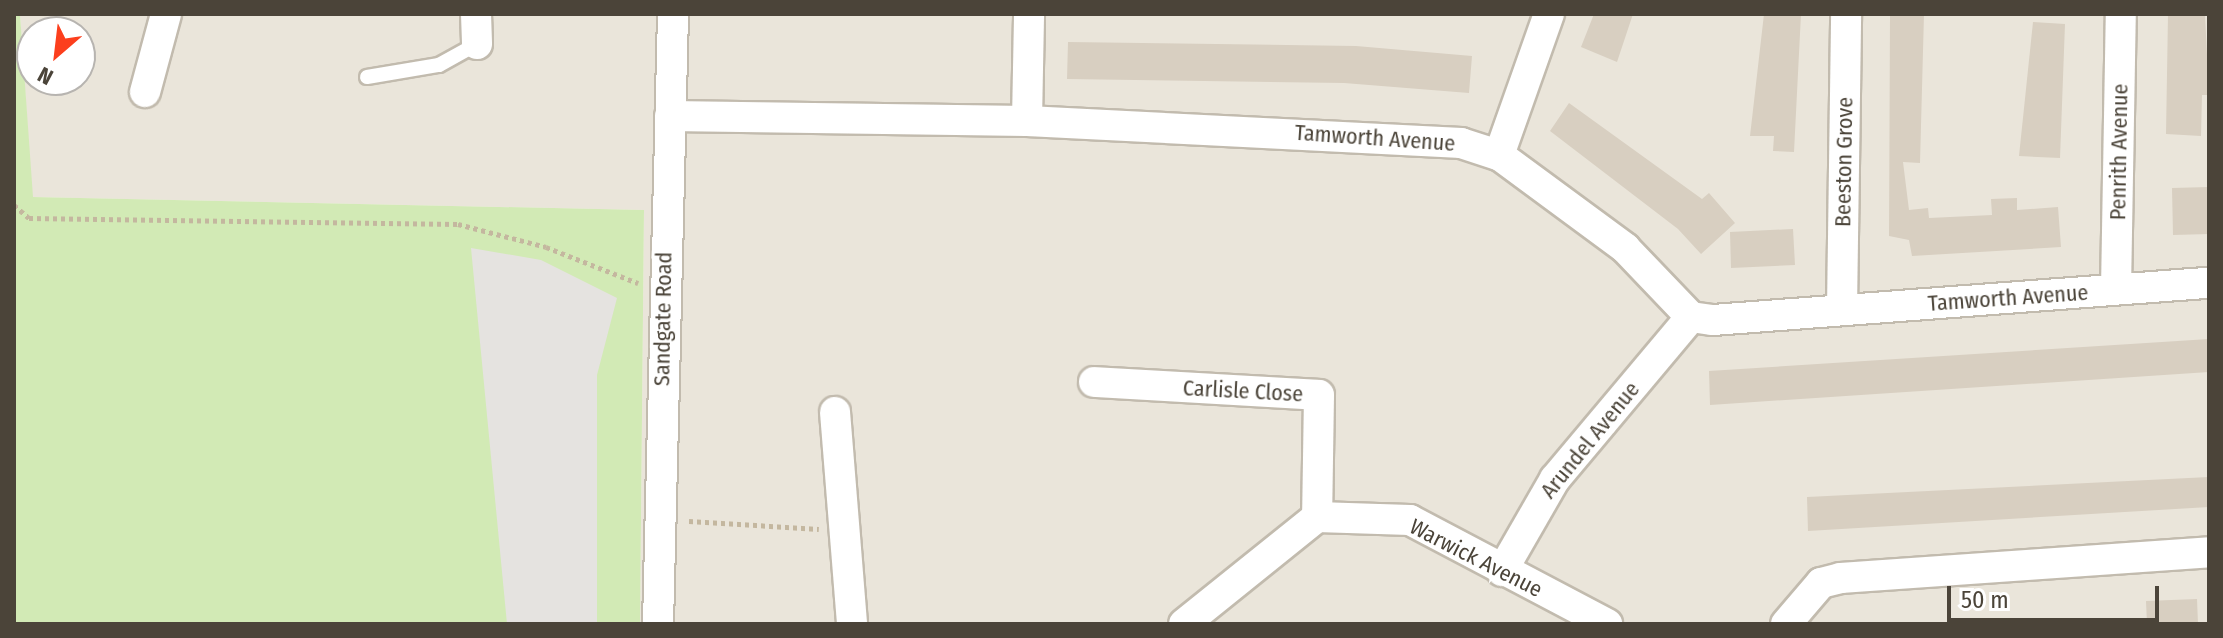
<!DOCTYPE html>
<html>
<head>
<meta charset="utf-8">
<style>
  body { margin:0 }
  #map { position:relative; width:2223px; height:638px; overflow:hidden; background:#f6f3ec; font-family:"Fira Sans Condensed",sans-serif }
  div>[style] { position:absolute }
  .residential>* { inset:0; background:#eae5da }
  .green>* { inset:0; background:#d2eab5 }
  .parking>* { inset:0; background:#e5e3e0 }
  .building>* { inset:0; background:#d8cfc1 }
  .path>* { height:5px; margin-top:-2.5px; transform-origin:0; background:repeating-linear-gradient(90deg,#c4b79f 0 4px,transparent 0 8px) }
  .roads { filter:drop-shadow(2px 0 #c2bbae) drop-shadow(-2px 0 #c2bbae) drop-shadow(0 2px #c2bbae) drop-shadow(0 -2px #c2bbae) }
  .lane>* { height:14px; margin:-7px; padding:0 7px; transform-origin:7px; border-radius:7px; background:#fff }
  .street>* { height:30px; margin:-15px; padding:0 15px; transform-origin:15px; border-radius:15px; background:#fff }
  span { translate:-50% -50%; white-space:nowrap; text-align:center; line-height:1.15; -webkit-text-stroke:6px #fff; paint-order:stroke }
  .street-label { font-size:22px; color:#4b4439 }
  .frame { position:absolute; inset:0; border:16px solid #4b4439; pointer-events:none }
  .north { position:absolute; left:16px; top:16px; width:80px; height:80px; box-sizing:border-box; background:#fff; border:2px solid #b7b4b0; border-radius:50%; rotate:208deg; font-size:22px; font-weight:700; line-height:32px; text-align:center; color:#4b4439 }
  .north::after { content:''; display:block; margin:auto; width:28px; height:36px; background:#fc3f1d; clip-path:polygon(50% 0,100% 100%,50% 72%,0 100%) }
  .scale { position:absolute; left:1947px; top:586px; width:212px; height:36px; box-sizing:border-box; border:4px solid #4b4439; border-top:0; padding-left:10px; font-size:24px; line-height:28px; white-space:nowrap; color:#4b4439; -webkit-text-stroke:6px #fff; paint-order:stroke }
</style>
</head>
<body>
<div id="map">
  <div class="residential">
    <div style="clip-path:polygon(evenodd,20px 14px,2209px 14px,2209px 624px,640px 624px,644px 210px,32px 197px,20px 14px,32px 32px,80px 32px,80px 80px,32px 80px,32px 32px)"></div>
  </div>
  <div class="green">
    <div style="clip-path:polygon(14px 14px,20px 14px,33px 197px,644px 210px,640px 624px,14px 624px)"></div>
  </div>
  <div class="parking">
    <div style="clip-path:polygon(471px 248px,541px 260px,617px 298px,597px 375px,597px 624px,507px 624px)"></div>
  </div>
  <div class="building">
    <div style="clip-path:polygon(1594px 14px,1633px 14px,1617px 62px,1581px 47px)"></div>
    <div style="clip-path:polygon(1764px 14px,1801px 14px,1794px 152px,1773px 151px,1774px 136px,1750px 136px)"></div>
    <div style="clip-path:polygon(1890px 14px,1924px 14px,1920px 163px,1903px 162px,1909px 210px,1928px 208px,1929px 218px,1992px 215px,1991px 199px,2017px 198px,2017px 210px,2058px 207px,2061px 247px,1912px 256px,1909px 240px,1889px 236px)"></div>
    <div style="clip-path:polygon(2168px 14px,2205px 14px,2209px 95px,2202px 95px,2201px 136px,2166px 134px)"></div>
    <div style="clip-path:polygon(2033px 22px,2065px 24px,2060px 158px,2019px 156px)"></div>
    <div style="clip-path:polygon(1068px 42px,1356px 46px,1472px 56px,1469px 93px,1344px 83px,1067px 79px)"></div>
    <div style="clip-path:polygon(1569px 103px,1702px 199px,1709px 193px,1735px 223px,1701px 254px,1678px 229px,1550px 131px)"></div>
    <div style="clip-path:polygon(2209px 187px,2209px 234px,2173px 235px,2172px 188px)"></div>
    <div style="clip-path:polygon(1793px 229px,1795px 265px,1731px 268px,1730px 232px)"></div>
    <div style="clip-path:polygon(2209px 339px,2209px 372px,1710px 405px,1709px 371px)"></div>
    <div style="clip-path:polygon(2209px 477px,2209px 507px,1808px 531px,1807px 497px)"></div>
    <div style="clip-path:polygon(2197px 599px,2198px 624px,2147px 624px,2146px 601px)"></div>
  </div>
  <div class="path">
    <div style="left:14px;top:205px;width:20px;rotate:41deg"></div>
    <div style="left:29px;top:218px;width:429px;rotate:0.8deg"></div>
    <div style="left:458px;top:224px;width:91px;rotate:14.6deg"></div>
    <div style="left:546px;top:247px;width:99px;rotate:21.4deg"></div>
    <div style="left:689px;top:521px;width:130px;rotate:3.5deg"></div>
  </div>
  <div class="roads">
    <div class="lane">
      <div style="left:367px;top:77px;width:73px;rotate:-9.5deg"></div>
      <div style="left:439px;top:65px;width:43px;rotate:-28.9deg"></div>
    </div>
    <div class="street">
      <div style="left:476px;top:14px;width:30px;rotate:88deg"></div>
      <div style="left:145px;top:92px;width:81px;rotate:-74.9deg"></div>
      <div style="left:670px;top:116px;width:357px;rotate:0.8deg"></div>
      <div style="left:1027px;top:121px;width:435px;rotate:2.9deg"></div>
      <div style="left:1461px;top:143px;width:40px;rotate:18deg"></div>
      <div style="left:1499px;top:155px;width:157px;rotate:36.4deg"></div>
      <div style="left:1625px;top:248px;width:95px;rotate:46.3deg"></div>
      <div style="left:1691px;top:317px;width:22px;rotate:8deg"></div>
      <div style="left:1713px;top:320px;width:497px;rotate:-4.3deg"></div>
      <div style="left:1027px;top:121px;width:107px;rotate:-88.9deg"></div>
      <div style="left:1499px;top:155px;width:150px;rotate:-70.5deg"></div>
      <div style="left:2116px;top:289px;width:275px;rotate:-89deg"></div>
      <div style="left:1842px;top:310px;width:296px;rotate:-89.2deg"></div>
      <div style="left:1094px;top:382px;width:225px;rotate:3.3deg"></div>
      <div style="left:1319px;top:395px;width:122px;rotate:90.9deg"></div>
      <div style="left:835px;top:412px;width:213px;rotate:85.4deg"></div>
      <div style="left:1502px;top:571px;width:106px;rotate:-60.1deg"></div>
      <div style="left:1555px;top:479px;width:212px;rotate:-50deg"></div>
      <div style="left:658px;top:624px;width:610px;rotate:-88.59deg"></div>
      <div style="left:1184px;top:624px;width:171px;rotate:-38.8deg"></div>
      <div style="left:1317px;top:517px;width:93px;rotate:1.8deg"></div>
      <div style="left:1410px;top:520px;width:223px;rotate:27.8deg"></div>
      <div style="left:1786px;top:624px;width:54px;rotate:-49.5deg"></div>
      <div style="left:1821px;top:583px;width:21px;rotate:-14deg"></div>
      <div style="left:1841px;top:578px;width:369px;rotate:-4deg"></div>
    </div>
  </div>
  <div class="street-label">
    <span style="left:1375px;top:138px;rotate:4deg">Tamworth Avenue</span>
    <span style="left:2119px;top:152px;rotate:-89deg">Penrith Avenue</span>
    <span style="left:1844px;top:162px;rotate:-89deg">Beeston Grove</span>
    <span style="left:2008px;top:298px;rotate:-4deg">Tamworth Avenue</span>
    <span style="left:663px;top:319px;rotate:-89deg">Sandgate Road</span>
    <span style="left:1243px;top:391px;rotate:3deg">Carlisle Close</span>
    <span style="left:1590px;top:440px;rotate:-51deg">Arundel Avenue</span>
    <span style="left:1476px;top:558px;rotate:27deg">Warwick Avenue</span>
  </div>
  <div class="frame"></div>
  <div class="north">N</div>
  <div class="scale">50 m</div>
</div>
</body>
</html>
